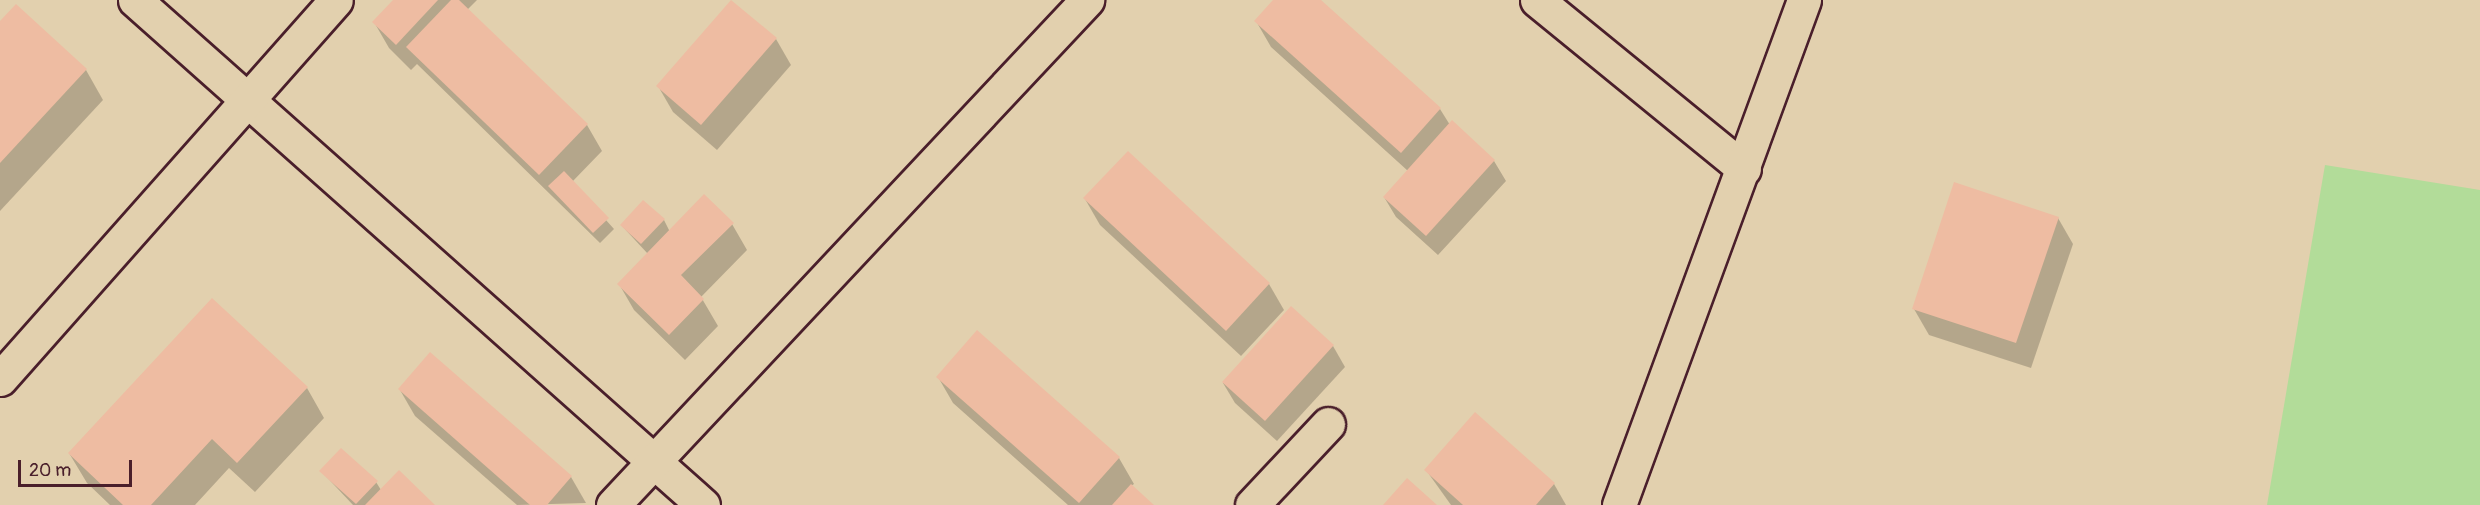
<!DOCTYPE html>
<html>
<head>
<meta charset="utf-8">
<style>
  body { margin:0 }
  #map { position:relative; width:2480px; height:505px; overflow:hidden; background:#e2d0ae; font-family:Pangolin,sans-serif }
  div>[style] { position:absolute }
  .green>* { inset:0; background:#b2dc99 }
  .shadow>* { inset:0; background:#0003 }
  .building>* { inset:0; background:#eebca2 }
  .roads { filter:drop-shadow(2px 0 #4a1f2b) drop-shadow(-2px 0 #4a1f2b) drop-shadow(0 2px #4a1f2b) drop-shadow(0 -2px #4a1f2b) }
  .minor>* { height:33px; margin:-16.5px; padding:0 16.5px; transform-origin:16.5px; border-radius:16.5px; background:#e2d0ae }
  span { translate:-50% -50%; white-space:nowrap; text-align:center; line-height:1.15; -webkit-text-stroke:5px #e2d0ae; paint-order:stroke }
  .scale { position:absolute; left:18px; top:460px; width:114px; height:27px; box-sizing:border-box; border:3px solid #4a1f2b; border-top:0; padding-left:8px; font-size:18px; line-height:21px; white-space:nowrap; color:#4a1f2b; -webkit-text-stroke:4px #e2d0ae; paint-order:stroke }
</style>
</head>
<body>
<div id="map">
  <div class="green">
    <div style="clip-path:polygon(2325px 165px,2480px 190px,2480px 505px,2267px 505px)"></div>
  </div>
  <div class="shadow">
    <div style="clip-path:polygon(395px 0,477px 0,467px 10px,587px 125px,602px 151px,572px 182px,614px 229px,600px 243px,417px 64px,411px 70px,389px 48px,374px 22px)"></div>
    <div style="clip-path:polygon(1275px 0,1319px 0,1440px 109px,1450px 125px,1494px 161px,1506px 181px,1438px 255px,1396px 217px,1384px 197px,1408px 171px,1271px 47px,1256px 21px)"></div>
    <div style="clip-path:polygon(16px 6px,86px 70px,103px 100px,0 211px,0 23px)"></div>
    <div style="clip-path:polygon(776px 39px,791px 65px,717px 150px,673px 112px,658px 86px)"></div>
    <div style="clip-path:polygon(1128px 153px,1269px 284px,1284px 310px,1241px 356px,1100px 225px,1085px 199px)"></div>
    <div style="clip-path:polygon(2058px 218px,2073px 244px,2031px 368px,1929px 335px,1914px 309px)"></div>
    <div style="clip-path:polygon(664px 220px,670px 232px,732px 224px,747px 250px,701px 297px,718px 326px,685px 360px,634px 310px,619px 284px,648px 254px,622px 226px)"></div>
    <div style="clip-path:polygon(1291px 308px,1333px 346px,1345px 367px,1277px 441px,1235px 403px,1223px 383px)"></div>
    <div style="clip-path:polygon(938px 377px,1119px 458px,1134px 484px,1131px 486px,1152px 505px,1068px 505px,953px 403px)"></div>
    <div style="clip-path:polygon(307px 388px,324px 418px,255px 492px,229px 468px,195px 505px,110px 505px,87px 483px,69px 453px)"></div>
    <div style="clip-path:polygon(400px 390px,571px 477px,586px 503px,517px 505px,415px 416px)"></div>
    <div style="clip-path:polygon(1426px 470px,1554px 484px,1566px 505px,1451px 505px)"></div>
    <div style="clip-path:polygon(321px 471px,376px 482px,381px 490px,433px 505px,353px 505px)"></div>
  </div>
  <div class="building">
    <div style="clip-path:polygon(393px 0,438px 0,396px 45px,372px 22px)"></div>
    <div style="clip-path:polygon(451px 0,459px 0,588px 124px,539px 175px,406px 47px)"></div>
    <div style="clip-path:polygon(731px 0,777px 38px,701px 125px,656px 86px)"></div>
    <div style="clip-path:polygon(1273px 0,1321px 0,1441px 108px,1401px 153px,1254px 21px)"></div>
    <div style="clip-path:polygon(16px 4px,87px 69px,0 163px,0 21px)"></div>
    <div style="clip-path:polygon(1452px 120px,1495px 160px,1426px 236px,1383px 197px)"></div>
    <div style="clip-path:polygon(1128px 151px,1270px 283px,1226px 331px,1083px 198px)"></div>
    <div style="clip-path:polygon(564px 171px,609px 218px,593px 233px,548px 186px)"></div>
    <div style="clip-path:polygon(1954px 182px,2059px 217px,2016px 343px,1912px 309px)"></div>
    <div style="clip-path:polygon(704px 194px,734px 223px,681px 275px,704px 299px,669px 335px,617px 284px)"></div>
    <div style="clip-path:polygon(643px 200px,665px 219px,641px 244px,620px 225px)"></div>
    <div style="clip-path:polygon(212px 298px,308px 387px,237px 463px,212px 439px,151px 505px,123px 505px,68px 453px)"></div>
    <div style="clip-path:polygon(1291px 306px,1334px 345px,1265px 421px,1222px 382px)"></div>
    <div style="clip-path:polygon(977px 330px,1120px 457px,1079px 503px,936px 377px)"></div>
    <div style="clip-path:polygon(430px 352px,572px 476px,547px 505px,530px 505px,398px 389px)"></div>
    <div style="clip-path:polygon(1475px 412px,1555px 483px,1536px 505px,1463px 505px,1424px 470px)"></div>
    <div style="clip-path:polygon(341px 448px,378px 481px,356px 504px,319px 471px)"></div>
    <div style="clip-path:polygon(399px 470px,435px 505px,365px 505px)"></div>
    <div style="clip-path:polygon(1407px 478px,1437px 505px,1383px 505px)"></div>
    <div style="clip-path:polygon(1131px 484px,1154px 505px,1112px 505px)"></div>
  </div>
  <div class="roads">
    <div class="minor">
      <div style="left:135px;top:0;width:760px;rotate:41.64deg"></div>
      <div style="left:1537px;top:0;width:267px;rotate:39.2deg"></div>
      <div style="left:0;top:379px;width:506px;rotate:-48.44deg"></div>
      <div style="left:613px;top:505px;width:693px;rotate:-46.81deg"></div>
      <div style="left:1252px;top:505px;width:111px;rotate:-46.8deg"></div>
      <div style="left:1619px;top:505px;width:538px;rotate:-69.88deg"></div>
    </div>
  </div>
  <div class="scale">20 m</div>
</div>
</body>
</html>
